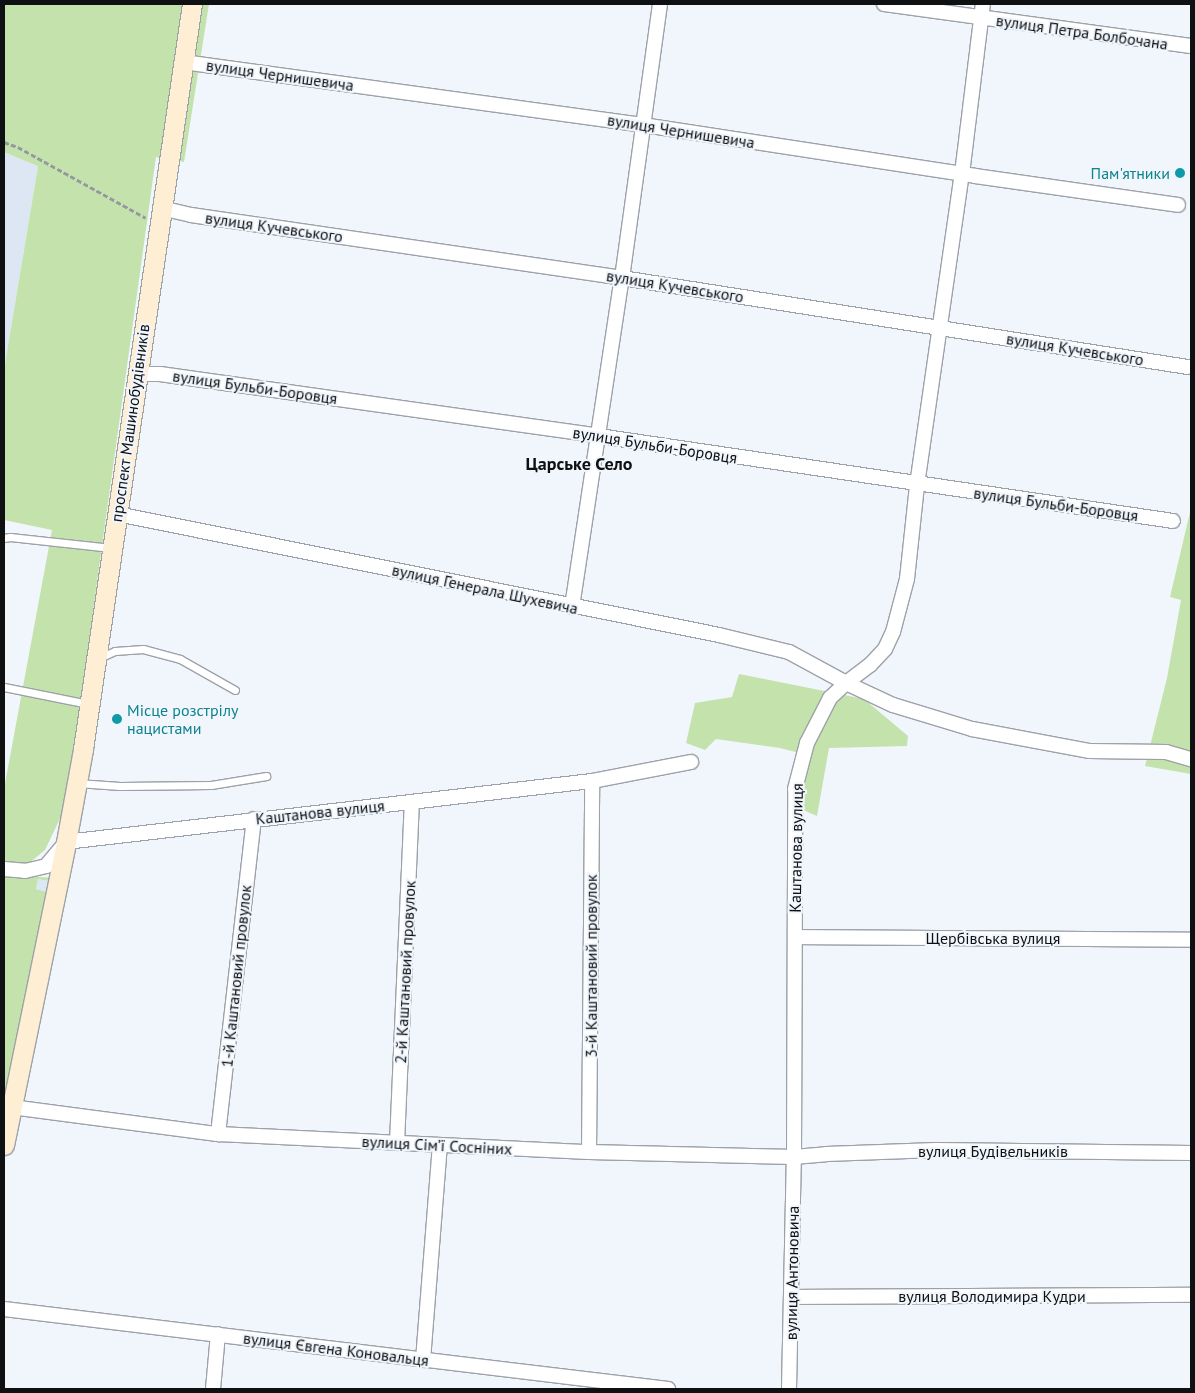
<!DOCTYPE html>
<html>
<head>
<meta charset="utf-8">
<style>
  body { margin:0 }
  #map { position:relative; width:1195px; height:1393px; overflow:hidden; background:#f1f6fd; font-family:"PT Sans",sans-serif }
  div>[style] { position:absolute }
  .built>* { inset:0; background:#dce7f3 }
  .green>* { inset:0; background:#c4e3ac }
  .path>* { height:2.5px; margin-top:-1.25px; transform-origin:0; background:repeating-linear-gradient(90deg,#95999e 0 5px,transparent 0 7.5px) }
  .roads { filter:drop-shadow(1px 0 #9da2a8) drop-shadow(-1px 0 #9da2a8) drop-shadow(0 1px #9da2a8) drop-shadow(0 -1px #9da2a8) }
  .lane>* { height:7px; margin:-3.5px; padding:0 3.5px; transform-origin:3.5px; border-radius:3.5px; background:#fff }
  .street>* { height:14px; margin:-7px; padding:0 7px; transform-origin:7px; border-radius:7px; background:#fff }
  .secondary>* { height:19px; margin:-9.5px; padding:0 9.5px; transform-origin:9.5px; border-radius:9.5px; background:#feeed4 }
  .dots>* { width:14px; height:14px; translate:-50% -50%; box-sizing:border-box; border:2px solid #f1f6fd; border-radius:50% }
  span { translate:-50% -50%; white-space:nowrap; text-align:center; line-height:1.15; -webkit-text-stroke:4px #f1f6fd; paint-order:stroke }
  .street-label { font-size:16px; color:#0e1012 }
  .culture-label { font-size:16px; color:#0d838f }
  .right { translate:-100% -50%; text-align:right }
  .left { translate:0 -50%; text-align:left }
  .neighbourhood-label { font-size:18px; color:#0e1012; font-weight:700 }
  .frame { position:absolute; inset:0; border:5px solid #0e1012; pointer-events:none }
</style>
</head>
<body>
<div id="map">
  <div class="built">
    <div style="clip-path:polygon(4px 152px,38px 165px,4px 370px)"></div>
    <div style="clip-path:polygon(38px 879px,50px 881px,47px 892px,36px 889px)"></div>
  </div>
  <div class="green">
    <div style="clip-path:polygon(4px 4px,209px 4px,184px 162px,156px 157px,66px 806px,45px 850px,28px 864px,4px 864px,4px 789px,52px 530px,4px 520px,4px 370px,38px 166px,4px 152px)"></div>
    <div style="clip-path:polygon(1191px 508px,1191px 774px,1145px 766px,1167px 678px,1181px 600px,1170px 597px)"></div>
    <div style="clip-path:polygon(739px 674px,864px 699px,908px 736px,907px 746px,829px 748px,817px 816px,803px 810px,801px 794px,811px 756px,780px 748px,716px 739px,705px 750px,686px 743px,695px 703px,732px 697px)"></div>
    <div style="clip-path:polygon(evenodd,4px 875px,58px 878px,4px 1153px,4px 875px,38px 879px,49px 881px,47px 892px,36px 889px,38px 879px)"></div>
  </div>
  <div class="path">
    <div style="left:4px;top:142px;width:15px;rotate:20deg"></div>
    <div style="left:18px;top:147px;width:146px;rotate:29deg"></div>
  </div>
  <div class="roads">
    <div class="lane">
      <div style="left:4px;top:538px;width:6px;rotate:-9deg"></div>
      <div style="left:10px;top:537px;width:102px;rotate:6.2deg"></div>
      <div style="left:99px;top:658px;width:17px;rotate:-24deg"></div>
      <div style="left:115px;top:651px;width:28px;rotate:-4deg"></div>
      <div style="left:143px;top:649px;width:38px;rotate:15deg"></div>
      <div style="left:180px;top:659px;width:63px;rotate:29.4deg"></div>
      <div style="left:4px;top:687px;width:86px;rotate:11.4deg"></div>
      <div style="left:77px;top:783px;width:43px;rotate:4deg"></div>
      <div style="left:120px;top:786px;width:91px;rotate:-0.6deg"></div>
      <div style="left:211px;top:785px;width:56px;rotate:-9.3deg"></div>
    </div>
    <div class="street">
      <div style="left:884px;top:4px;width:310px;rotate:7.8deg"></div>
      <div style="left:183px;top:62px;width:464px;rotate:7.8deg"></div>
      <div style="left:643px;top:125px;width:336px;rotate:8.7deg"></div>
      <div style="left:975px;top:176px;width:205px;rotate:8.1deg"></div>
      <div style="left:161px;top:208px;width:31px;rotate:13deg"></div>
      <div style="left:191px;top:215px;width:436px;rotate:8.3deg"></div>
      <div style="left:622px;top:278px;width:573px;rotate:8.94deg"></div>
      <div style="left:137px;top:374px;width:23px"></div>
      <div style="left:160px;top:374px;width:443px;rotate:8deg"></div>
      <div style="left:599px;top:436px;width:580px;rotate:8.42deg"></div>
      <div style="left:117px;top:514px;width:614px;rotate:11.36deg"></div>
      <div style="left:719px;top:635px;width:72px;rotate:13.7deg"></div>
      <div style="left:789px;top:652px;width:65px;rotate:28.5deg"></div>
      <div style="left:846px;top:683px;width:30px;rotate:-37deg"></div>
      <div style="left:870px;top:665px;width:22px;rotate:-47deg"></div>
      <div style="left:885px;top:649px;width:19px;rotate:-65deg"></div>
      <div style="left:893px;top:632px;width:55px;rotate:-75.2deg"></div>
      <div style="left:907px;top:579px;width:95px;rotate:-83.9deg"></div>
      <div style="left:917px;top:485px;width:314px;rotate:-81.8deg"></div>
      <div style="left:962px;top:174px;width:171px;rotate:-83deg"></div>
      <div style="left:572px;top:607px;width:333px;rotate:-81.4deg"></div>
      <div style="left:622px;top:278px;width:277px;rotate:-82.1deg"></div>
      <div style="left:4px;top:869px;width:21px;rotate:5deg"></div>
      <div style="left:25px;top:871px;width:22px;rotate:-13deg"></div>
      <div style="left:46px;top:866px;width:31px;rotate:-50deg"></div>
      <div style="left:66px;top:842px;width:530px;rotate:-6.62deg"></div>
      <div style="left:592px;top:781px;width:101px;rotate:-10.9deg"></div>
      <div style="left:795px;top:937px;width:396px;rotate:0.4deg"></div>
      <div style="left:4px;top:1106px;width:216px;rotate:7.5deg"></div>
      <div style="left:218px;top:1134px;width:371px;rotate:2.8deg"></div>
      <div style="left:589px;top:1152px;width:205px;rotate:1.4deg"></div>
      <div style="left:794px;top:1157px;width:32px;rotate:-5deg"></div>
      <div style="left:826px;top:1154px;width:110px;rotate:-2.1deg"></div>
      <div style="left:936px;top:1150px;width:255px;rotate:0.7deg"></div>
      <div style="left:218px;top:1134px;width:317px;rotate:-83.5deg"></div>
      <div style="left:397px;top:1143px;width:341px;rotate:-87.5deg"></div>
      <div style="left:589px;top:1152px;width:371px;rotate:-89.5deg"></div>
      <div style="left:792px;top:1297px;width:399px;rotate:-0.3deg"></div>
      <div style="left:4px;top:1309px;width:669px;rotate:6.87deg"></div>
      <div style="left:423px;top:1360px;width:215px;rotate:-85.5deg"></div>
      <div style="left:213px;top:1389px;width:55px;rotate:-84.8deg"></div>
      <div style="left:789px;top:1389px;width:232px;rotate:-88.8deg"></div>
      <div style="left:794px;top:1157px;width:368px;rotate:-89.8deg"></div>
      <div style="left:795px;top:789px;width:48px;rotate:-75.4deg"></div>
      <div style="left:807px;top:743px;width:51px;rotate:-62.9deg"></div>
      <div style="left:830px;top:698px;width:22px;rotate:-43deg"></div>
      <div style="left:846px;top:683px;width:52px;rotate:25.1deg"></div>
      <div style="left:893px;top:705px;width:83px;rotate:16.9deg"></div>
      <div style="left:972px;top:729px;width:120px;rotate:10.6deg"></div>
      <div style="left:1090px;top:751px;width:76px;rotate:0.8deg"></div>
      <div style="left:1166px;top:752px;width:26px;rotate:16deg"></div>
    </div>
    <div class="secondary">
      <div style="left:4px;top:1145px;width:309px;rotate:-78.4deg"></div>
      <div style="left:66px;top:842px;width:95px;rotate:-79.6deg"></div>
      <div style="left:83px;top:749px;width:753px;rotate:-81.68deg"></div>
    </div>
  </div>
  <div class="dots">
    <div style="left:1180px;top:173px;background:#0f9aa8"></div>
    <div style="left:117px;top:719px;background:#0f9aa8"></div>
  </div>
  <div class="street-label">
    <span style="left:1082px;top:32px;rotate:8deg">вулиця Петра Болбочана</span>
    <span style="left:280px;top:75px;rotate:8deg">вулиця Чернишевича</span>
    <span style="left:681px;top:131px;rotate:9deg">вулиця Чернишевича</span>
    <span style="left:274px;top:227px;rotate:8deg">вулиця Кучевського</span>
    <span style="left:675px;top:286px;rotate:9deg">вулиця Кучевського</span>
    <span style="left:1075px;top:349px;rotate:9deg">вулиця Кучевського</span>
    <span style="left:255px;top:387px;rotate:8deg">вулиця Бульби-Боровця</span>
    <span style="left:130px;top:423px;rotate:-82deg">проспект Машинобудівників</span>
    <span style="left:655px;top:445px;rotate:9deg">вулиця Бульби-Боровця</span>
    <span style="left:1056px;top:504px;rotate:8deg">вулиця Бульби-Боровця</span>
    <span style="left:485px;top:589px;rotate:12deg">вулиця Генерала Шухевича</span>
    <span style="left:320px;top:812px;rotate:-6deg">Каштанова вулиця</span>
    <span style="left:796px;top:848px;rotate:-89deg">Каштанова вулиця</span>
    <span style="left:993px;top:938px">Щербівська вулиця</span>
    <span style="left:591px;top:966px;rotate:-90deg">3-й Каштановий провулок</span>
    <span style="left:405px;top:972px;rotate:-87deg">2-й Каштановий провулок</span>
    <span style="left:236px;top:976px;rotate:-84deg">1-й Каштановий провулок</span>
    <span style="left:437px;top:1145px;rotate:3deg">вулиця Сім’ї Сосніних</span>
    <span style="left:993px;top:1151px">вулиця Будівельників</span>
    <span style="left:792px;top:1273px;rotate:-89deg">вулиця Антоновича</span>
    <span style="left:992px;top:1296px">вулиця Володимира Кудри</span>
    <span style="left:336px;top:1349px;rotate:7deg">вулиця Євгена Коновальця</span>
  </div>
  <div class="culture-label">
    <span class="right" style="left:1170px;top:173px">Пам'ятники</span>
    <span class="left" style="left:127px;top:719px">Місце розстрілу<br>нацистами</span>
  </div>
  <div class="neighbourhood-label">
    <span style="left:579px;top:464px">Царське Село</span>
  </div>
  <div class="frame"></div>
</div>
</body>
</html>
